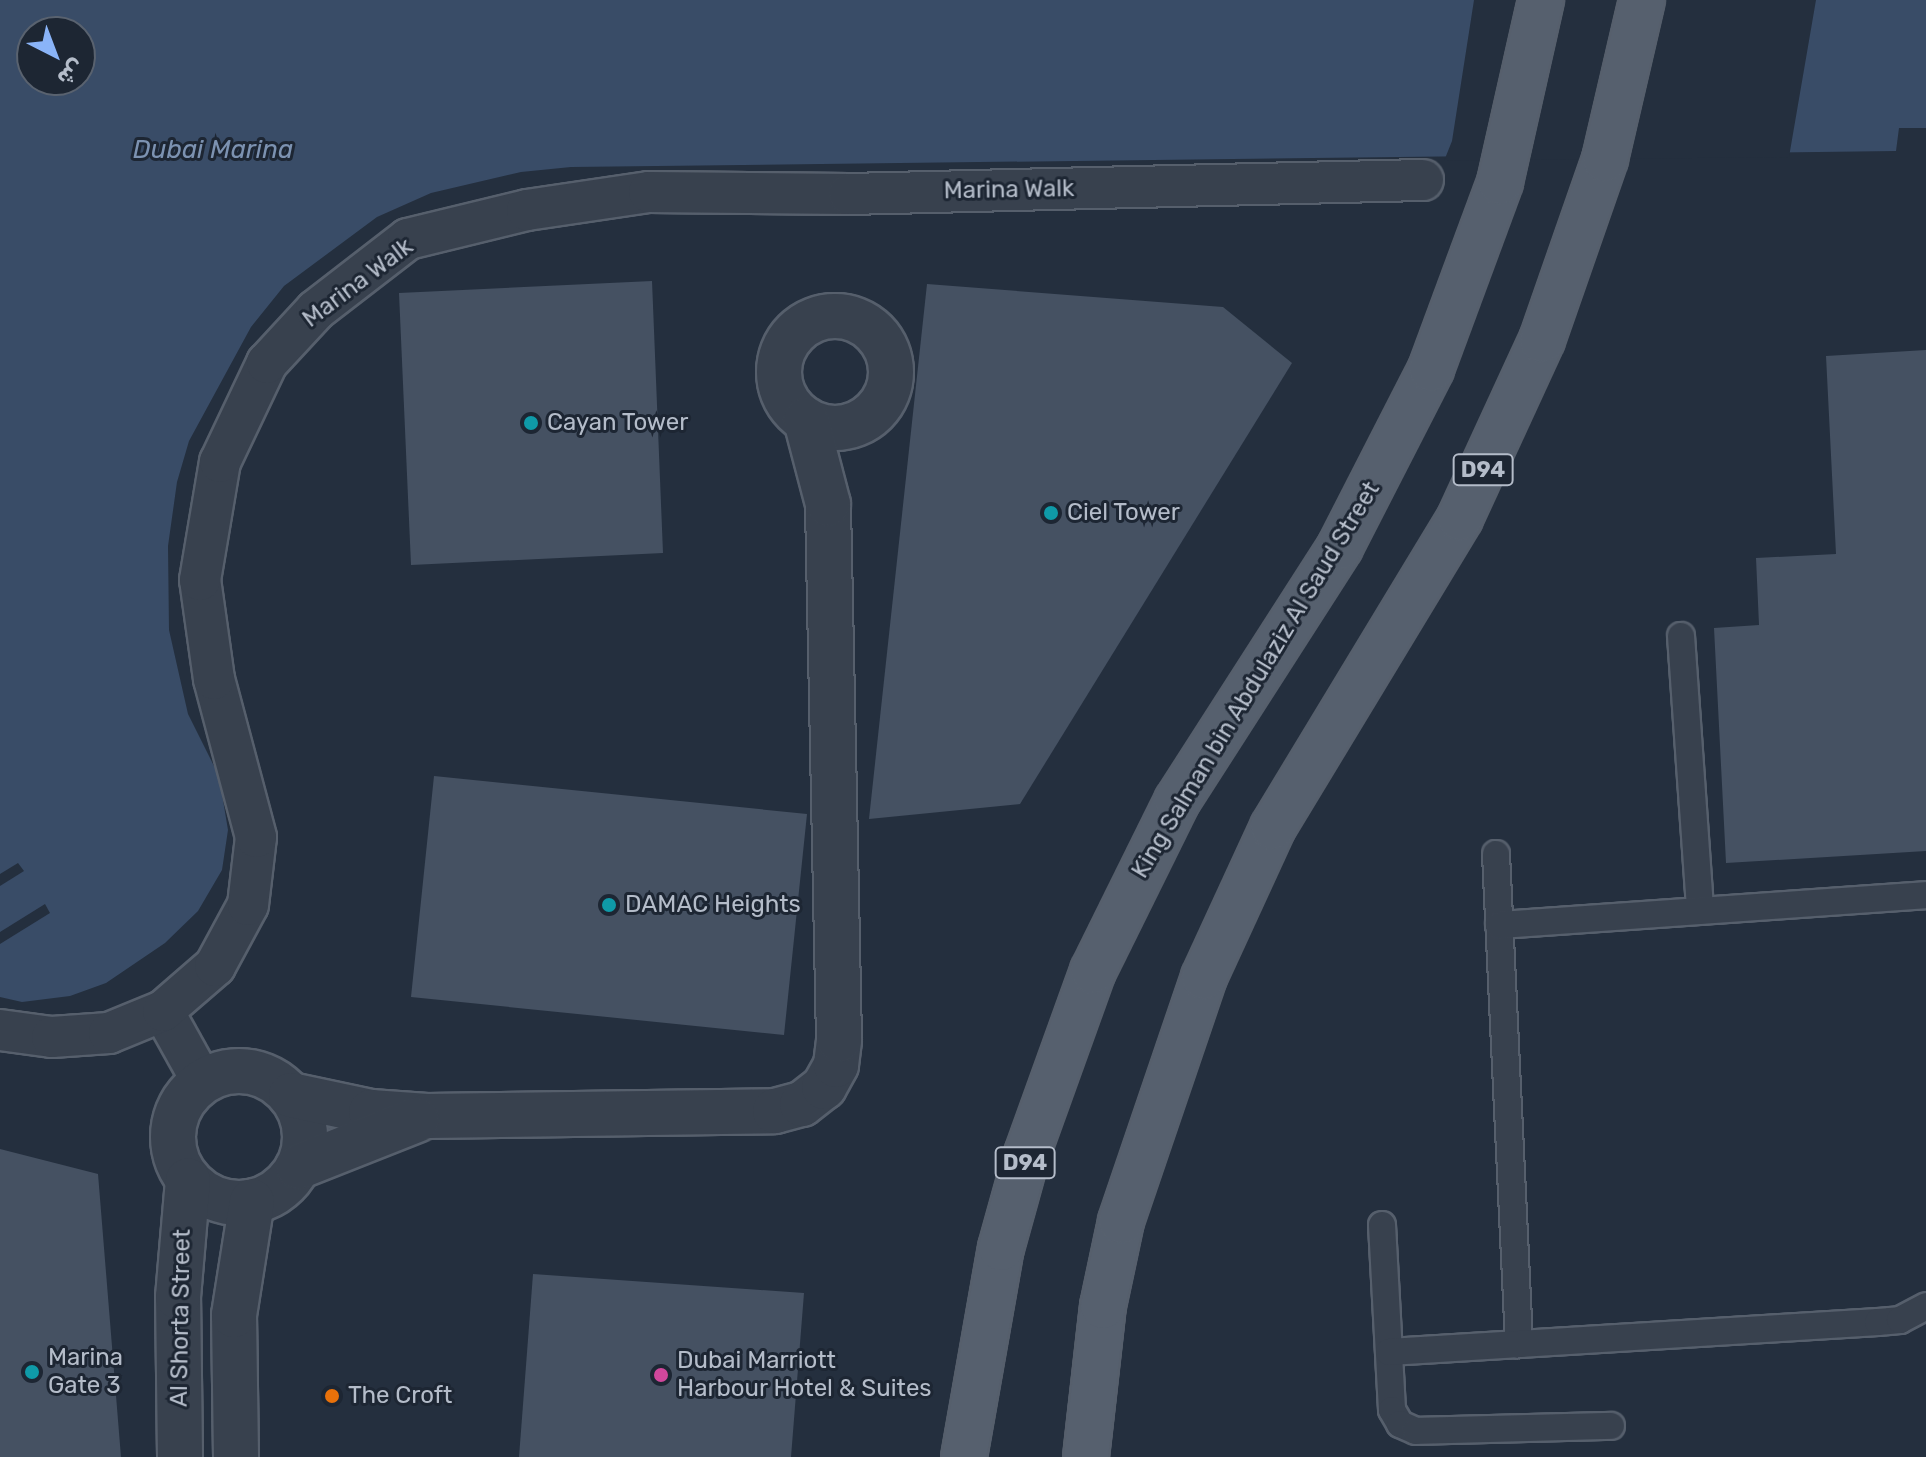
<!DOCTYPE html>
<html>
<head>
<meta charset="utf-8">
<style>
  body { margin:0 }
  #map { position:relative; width:1926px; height:1457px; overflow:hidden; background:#242f3e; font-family:Rubik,"Noto Naskh Arabic",sans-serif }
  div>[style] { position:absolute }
  .water>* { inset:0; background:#394c67 }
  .pier>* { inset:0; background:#242f3e }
  .building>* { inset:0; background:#455162 }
  .roads { filter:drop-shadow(2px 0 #565f6c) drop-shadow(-2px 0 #565f6c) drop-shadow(0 2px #565f6c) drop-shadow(0 -2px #565f6c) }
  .service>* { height:26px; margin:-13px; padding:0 13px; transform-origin:13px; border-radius:13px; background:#38414e }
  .pedestrian>* { height:40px; margin:-20px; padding:0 20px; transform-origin:20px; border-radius:20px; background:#38414e }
  .minor>* { height:44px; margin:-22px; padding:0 22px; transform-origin:22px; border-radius:22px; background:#38414e }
  .minor>.ring { margin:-22px; padding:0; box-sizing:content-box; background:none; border:44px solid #38414e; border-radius:50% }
  .primary>* { height:44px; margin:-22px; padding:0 22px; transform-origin:22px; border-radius:22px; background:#56606e }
  .dots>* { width:22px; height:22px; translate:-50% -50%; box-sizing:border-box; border:4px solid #1d2633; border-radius:50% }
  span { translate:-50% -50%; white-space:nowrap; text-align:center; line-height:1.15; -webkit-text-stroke:6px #1d2633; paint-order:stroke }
  .shield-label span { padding:2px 6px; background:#1d2633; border:2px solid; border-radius:6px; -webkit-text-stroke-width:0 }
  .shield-label { font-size:22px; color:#b4bcc9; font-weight:700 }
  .street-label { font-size:24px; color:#b4bcc9 }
  .poi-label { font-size:24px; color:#b4bcc9 }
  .left { translate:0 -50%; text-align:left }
  .water-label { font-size:26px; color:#7c92b1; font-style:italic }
  .north { position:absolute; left:16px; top:16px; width:80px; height:80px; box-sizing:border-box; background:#1d2633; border:2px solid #59626f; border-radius:50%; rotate:138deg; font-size:22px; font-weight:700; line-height:32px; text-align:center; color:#b4bcc9 }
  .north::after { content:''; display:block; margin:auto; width:28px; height:36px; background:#8ab4f8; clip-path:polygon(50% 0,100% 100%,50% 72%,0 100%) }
</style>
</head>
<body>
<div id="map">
  <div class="water">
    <div style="clip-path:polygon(evenodd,0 0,1926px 0,1926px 128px,1899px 128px,1896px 151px,571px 167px,521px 172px,431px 193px,377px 217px,284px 286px,251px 327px,189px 441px,177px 482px,168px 546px,169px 630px,188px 714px,219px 776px,228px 830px,222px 870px,198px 911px,165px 943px,106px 983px,70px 996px,22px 1002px,0 997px,0 0,32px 32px,80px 32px,80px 80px,32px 80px,32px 32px)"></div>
  </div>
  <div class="pier">
    <div style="clip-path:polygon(1474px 0,1816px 0,1789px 157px,1444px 161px,1452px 141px)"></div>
    <div style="clip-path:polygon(18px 863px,24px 871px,0 886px,0 874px)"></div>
    <div style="clip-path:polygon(45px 904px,50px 913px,0 944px,0 932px)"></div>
  </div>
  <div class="building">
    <div style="clip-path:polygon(652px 281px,663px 553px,411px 565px,399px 293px)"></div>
    <div style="clip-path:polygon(927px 284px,1223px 307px,1292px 363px,1020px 804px,869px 819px)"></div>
    <div style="clip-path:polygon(1926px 350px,1926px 851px,1726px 863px,1714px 628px,1759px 625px,1756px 558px,1836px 554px,1826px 356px)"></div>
    <div style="clip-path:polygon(434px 776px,807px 814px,784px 1035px,411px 997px)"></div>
    <div style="clip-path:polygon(0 1149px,98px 1174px,121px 1457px,0 1457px)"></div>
    <div style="clip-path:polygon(533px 1274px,804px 1293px,791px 1457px,519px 1457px)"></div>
  </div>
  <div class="roads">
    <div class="service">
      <div style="left:1681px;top:636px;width:275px;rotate:86deg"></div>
      <div style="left:1496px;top:854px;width:491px;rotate:87.3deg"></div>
      <div style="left:1499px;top:925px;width:428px;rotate:-4deg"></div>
      <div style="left:1382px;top:1225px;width:185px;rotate:86.9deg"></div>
      <div style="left:1392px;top:1410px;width:16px;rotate:60deg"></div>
      <div style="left:1400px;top:1424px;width:17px;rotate:24deg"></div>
      <div style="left:1416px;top:1431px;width:195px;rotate:-1.5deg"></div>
      <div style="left:1389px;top:1352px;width:490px;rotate:-3.5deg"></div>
      <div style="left:1878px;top:1322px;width:22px;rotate:-5deg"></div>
      <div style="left:1900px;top:1320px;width:30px;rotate:-28deg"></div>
    </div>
    <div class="pedestrian">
      <div style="left:163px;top:1011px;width:82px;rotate:60.9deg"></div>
      <div style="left:0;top:1030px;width:52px;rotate:7.7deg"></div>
      <div style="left:52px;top:1037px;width:57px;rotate:-4deg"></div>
      <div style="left:109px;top:1033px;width:58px;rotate:-22.2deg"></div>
      <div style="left:163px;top:1011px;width:69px;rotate:-40.9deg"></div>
      <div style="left:215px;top:966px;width:69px;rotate:-61.6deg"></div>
      <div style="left:248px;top:905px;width:68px;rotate:-83.3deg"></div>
      <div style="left:256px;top:837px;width:163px;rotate:-104.9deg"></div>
      <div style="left:214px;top:679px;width:100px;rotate:-98deg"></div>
      <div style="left:200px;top:580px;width:120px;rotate:-80.4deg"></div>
      <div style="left:220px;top:462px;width:110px;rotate:-64.6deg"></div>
      <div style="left:267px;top:363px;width:72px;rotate:-47.2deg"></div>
      <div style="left:316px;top:310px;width:116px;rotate:-37.7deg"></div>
      <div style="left:408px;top:239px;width:122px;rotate:-13.7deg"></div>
      <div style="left:527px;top:210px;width:123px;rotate:-8.4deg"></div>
      <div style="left:649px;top:192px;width:200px;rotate:0.6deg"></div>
      <div style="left:849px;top:194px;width:574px;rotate:-1.4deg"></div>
    </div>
    <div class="minor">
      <div class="ring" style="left:779px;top:316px;width:68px;height:68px"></div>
      <div class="ring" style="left:173px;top:1071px;width:88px;height:88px"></div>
      <div style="left:291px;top:1095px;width:82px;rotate:12deg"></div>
      <div style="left:371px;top:1112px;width:56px;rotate:4.1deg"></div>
      <div style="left:427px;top:1116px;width:348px;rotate:-0.8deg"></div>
      <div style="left:775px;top:1111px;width:28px;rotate:-15deg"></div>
      <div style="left:802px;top:1104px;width:28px;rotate:-38deg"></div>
      <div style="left:824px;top:1087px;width:25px;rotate:-61deg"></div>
      <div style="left:836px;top:1065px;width:25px;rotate:-83deg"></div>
      <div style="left:839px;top:1040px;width:536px;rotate:-91.18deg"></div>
      <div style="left:828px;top:504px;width:87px;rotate:-104.7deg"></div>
      <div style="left:298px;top:1167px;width:128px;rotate:-21.6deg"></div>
      <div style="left:180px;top:1457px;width:160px;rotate:-90.7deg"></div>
      <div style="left:178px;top:1297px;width:117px;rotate:-85.1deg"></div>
      <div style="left:236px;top:1457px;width:142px;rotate:-90.8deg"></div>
      <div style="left:234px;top:1315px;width:115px;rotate:-81deg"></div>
    </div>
    <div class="primary">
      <div style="left:964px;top:1457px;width:212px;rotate:-80deg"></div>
      <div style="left:1001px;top:1248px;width:98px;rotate:-74.5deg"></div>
      <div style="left:1027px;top:1154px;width:195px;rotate:-70.2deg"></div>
      <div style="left:1093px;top:971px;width:190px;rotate:-63.7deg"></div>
      <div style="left:1177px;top:801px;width:302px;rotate:-57.3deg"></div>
      <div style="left:1340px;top:547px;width:200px;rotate:-62.9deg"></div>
      <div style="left:1431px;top:369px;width:199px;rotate:-69.7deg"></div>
      <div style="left:1500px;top:182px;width:187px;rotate:-77.3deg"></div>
      <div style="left:1086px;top:1457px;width:152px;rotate:-83.6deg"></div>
      <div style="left:1103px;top:1306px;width:87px;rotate:-78deg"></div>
      <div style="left:1121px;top:1221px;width:258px;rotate:-71.2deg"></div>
      <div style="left:1204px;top:977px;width:165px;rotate:-65.3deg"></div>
      <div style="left:1273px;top:827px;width:361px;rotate:-58.8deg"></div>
      <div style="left:1460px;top:518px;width:196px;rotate:-65.3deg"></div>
      <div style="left:1542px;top:340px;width:192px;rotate:-70.8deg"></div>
      <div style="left:1605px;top:159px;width:163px;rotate:-76.9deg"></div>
    </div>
  </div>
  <div class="dots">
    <div style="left:531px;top:423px;background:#0f9aa8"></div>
    <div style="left:1051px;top:513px;background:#0f9aa8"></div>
    <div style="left:609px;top:905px;background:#0f9aa8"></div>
    <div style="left:32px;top:1372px;background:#0f9aa8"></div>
    <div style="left:661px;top:1375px;background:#d1479c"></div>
    <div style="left:332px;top:1396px;background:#e8710a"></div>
  </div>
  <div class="shield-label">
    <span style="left:1483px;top:470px">D94</span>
    <span style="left:1025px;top:1163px">D94</span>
  </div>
  <div class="street-label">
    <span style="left:1009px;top:190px;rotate:-1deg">Marina Walk</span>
    <span style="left:358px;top:283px;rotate:-37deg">Marina Walk</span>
    <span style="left:1256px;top:680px;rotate:-59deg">King Salman bin Abdulaziz Al Saud Street</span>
    <span style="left:181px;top:1318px;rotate:-89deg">Al Shorta Street</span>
  </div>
  <div class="poi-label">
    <span class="left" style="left:547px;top:423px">Cayan Tower</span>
    <span class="left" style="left:1067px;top:513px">Ciel Tower</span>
    <span class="left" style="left:625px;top:905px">DAMAC Heights</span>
    <span class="left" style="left:48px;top:1372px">Marina<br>Gate 3</span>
    <span class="left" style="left:677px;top:1375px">Dubai Marriott<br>Harbour Hotel &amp; Suites</span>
    <span class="left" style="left:348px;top:1396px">The Croft</span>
  </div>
  <div class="water-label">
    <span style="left:213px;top:150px">Dubai Marina</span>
  </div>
  <div class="north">ش</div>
</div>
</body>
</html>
